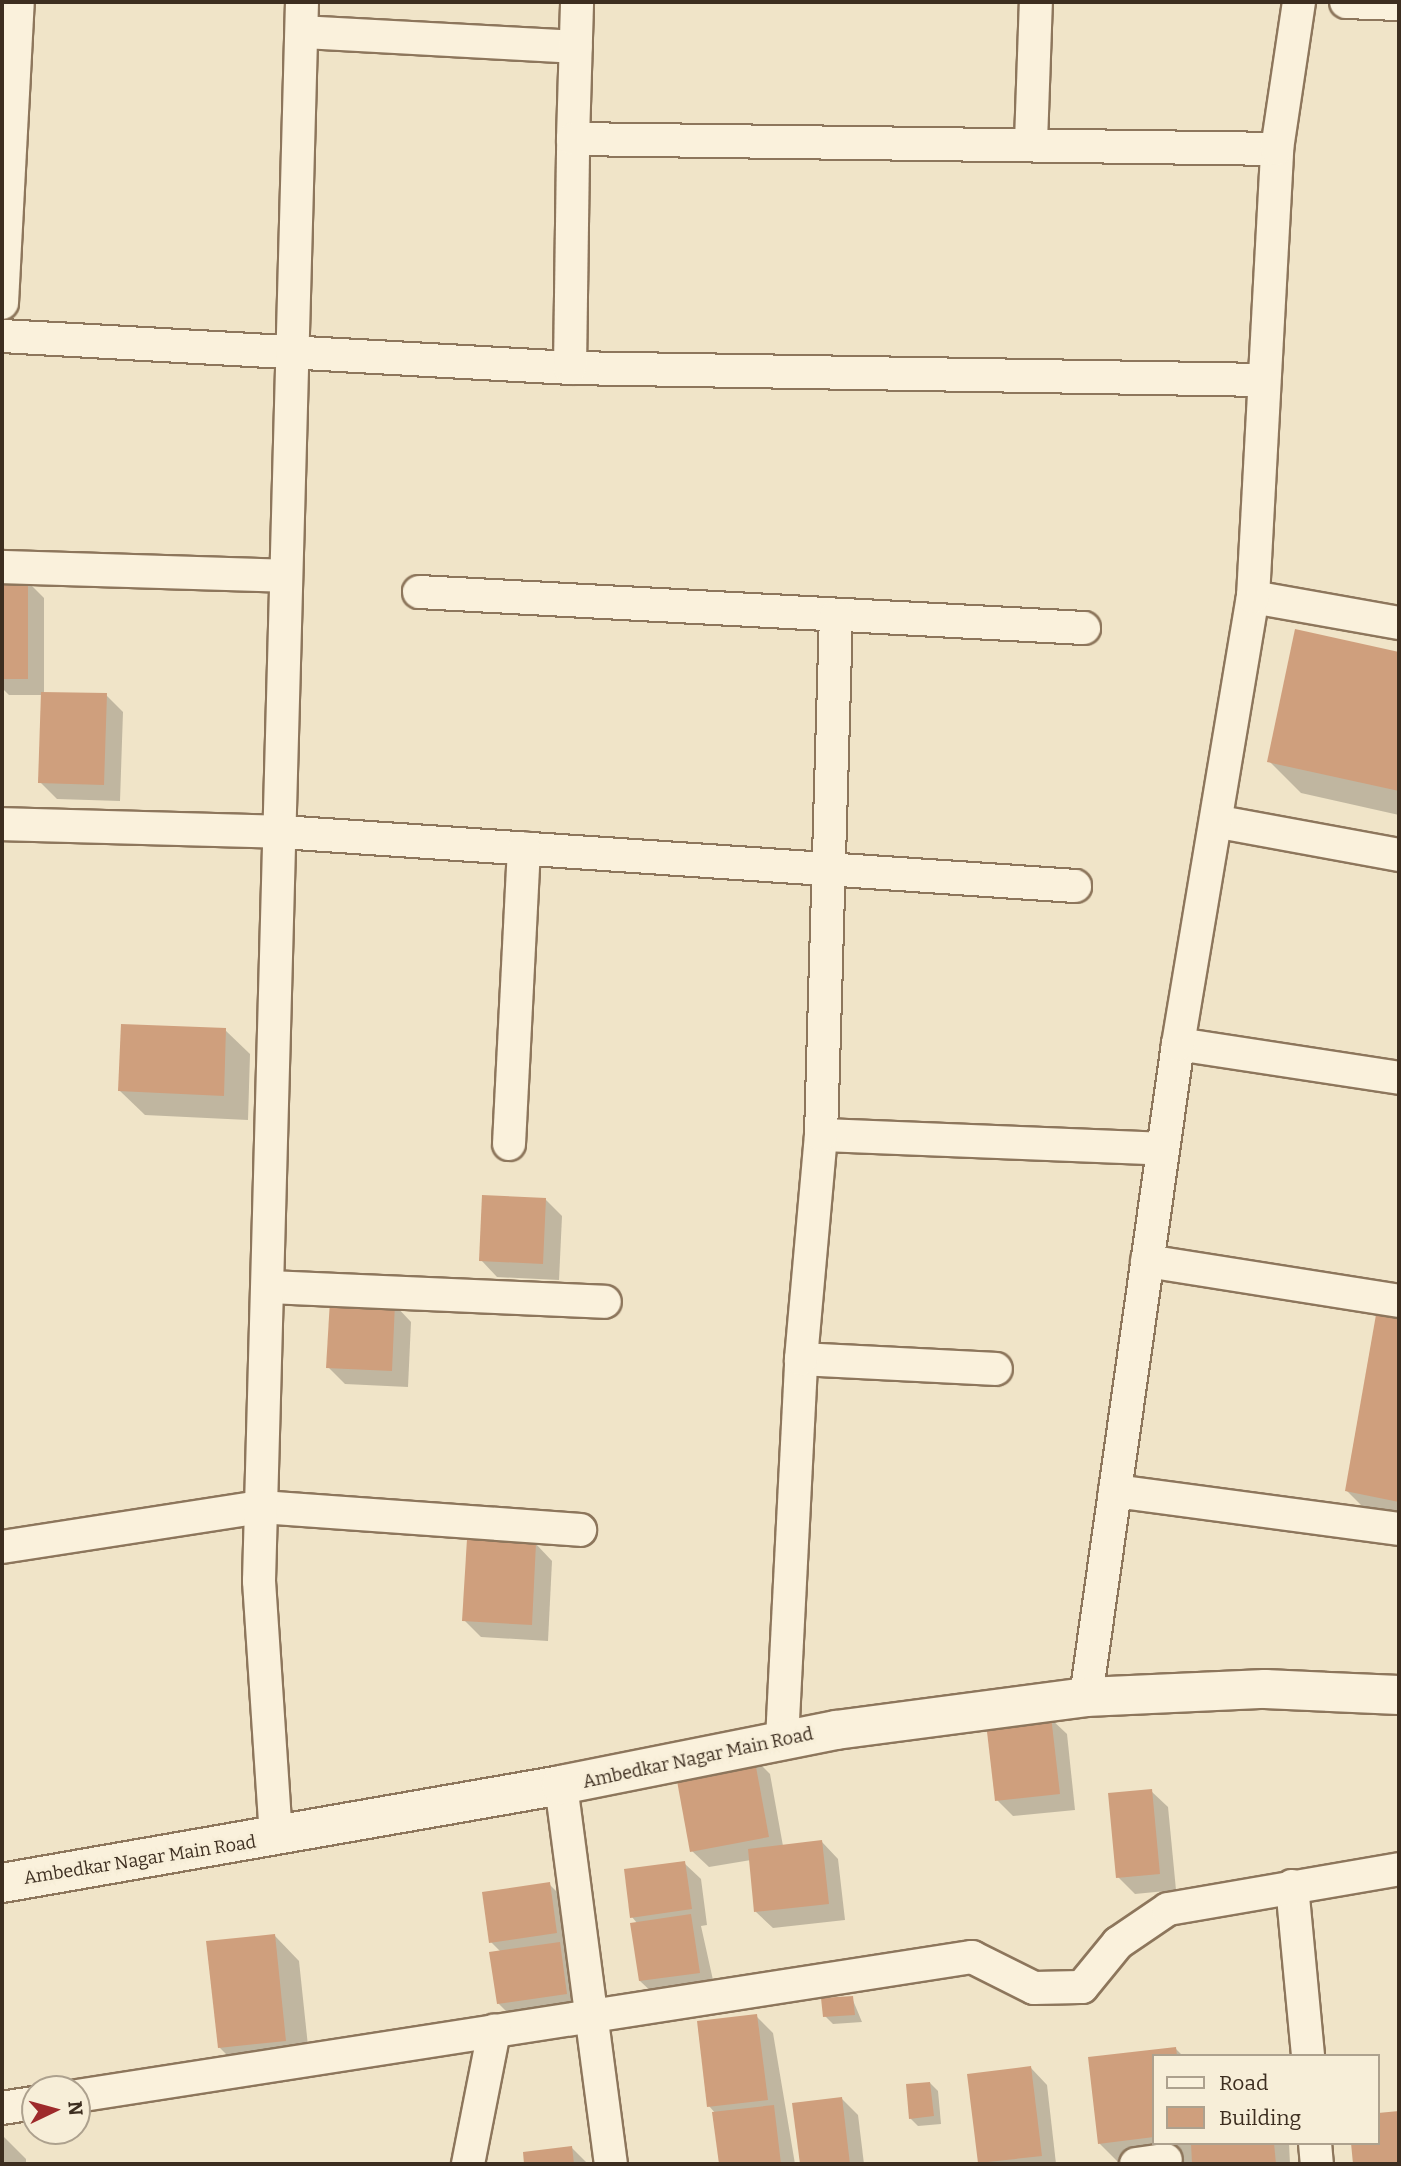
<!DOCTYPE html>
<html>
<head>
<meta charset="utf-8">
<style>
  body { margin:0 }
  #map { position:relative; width:1401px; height:2166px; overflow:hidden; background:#f0e4c8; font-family:Bitter,serif }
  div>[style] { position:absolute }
  .shadow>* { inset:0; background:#0003 }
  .building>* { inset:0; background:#cf9f7d }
  .roads { filter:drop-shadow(2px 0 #8d765c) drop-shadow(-2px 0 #8d765c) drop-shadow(0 2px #8d765c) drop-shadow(0 -2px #8d765c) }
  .minor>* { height:32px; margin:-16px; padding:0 16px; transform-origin:16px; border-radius:16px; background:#faf1dc }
  .tertiary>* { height:38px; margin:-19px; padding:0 19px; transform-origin:19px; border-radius:19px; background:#faf1dc }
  span { translate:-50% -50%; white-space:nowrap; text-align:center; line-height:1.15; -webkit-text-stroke:5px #f7eed8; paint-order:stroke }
  .street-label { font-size:18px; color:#3d2e20 }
  .frame { position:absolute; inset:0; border:4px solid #3d2e20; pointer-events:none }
  .legend { position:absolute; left:1152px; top:2054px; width:228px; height:91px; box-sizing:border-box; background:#f7eed8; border:2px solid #ada18e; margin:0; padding:9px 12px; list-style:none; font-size:21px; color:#3d2e20 }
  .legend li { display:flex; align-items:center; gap:14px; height:35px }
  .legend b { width:35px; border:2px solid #ada18e }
  .north { position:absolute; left:21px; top:2075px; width:70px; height:70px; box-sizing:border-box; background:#f7eed8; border:2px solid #ada18e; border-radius:50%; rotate:85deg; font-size:19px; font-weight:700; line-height:28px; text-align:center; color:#3d2e20 }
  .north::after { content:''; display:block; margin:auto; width:24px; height:32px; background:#9e2a2b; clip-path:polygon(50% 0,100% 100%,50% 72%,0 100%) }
</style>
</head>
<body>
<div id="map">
  <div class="shadow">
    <div style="clip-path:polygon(2px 582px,28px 582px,44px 598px,44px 693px,106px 695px,123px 712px,120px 801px,57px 799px,40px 782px,43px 695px,9px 695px,2px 688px)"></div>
    <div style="clip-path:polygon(1296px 632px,1399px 654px,1399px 815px,1301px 793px,1269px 761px)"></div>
    <div style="clip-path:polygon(225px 1030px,250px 1054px,248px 1120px,145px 1115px,120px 1091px)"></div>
    <div style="clip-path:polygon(545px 1199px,562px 1216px,559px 1280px,497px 1277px,481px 1260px)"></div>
    <div style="clip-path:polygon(395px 1305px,411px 1322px,408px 1387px,345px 1384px,328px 1367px)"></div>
    <div style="clip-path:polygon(1399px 1315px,1399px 1521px,1371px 1515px,1347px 1491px)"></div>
    <div style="clip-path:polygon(536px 1544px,552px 1561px,548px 1641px,481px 1637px,464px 1620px)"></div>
    <div style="clip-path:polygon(1050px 1718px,1067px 1734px,1075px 1810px,1013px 1816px,997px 1800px)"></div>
    <div style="clip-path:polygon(753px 1757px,770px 1774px,783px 1846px,822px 1842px,838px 1859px,845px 1920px,773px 1928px,756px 1912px,751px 1860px,709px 1867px,692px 1851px)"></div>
    <div style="clip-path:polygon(1151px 1791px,1168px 1807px,1176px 1890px,1135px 1894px,1118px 1877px)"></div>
    <div style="clip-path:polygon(684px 1863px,701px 1879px,707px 1925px,701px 1926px,715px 1989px,657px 1997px,640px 1981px,637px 1923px,632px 1917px)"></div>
    <div style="clip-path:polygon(549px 1884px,566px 1901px,572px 1950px,566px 1950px,576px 1960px,583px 2010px,515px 2020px,498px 2003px,501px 1952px,491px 1942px)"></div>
    <div style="clip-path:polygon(275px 1936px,299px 1961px,310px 2065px,244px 2072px,219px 2047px)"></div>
    <div style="clip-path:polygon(852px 1998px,862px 2022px,833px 2024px,825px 2016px)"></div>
    <div style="clip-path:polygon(756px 2016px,773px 2033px,795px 2164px,720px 2164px,716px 2114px,709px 2106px)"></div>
    <div style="clip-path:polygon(1176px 2049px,1183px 2056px,1154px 2056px,1154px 2143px,1289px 2143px,1290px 2164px,1120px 2164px,1100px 2144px,1090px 2059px)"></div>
    <div style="clip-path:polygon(1031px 2068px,1047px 2085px,1056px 2164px,981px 2164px)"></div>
    <div style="clip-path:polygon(930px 2083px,938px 2091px,941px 2124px,918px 2126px,910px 2118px)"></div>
    <div style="clip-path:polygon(842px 2099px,858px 2115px,864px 2164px,801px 2164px,794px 2105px)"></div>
    <div style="clip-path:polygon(2px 2135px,26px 2159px,26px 2164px,2px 2164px)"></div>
    <div style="clip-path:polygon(572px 2148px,588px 2164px,526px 2164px,525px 2153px)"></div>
  </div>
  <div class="building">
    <div style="clip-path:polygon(2px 580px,28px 580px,28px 679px,2px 679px)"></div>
    <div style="clip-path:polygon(1295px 629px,1399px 652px,1399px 791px,1267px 762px)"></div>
    <div style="clip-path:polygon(41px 692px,107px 693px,104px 785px,38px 783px)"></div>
    <div style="clip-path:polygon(121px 1024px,226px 1028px,224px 1096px,118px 1091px)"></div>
    <div style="clip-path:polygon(482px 1195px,546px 1198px,543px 1264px,479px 1261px)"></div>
    <div style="clip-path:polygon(330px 1300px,395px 1303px,392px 1371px,326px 1368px)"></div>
    <div style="clip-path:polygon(1377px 1309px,1399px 1313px,1399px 1502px,1345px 1491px)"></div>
    <div style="clip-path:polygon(467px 1539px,536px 1543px,532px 1625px,462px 1621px)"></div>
    <div style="clip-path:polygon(1051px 1716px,1060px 1794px,995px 1801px,986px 1723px)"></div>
    <div style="clip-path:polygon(754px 1756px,769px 1837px,690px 1852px,675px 1770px)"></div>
    <div style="clip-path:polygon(1152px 1789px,1160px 1874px,1116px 1878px,1108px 1793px)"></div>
    <div style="clip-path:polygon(822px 1840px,829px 1904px,754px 1912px,748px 1849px)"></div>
    <div style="clip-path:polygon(685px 1861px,692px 1909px,630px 1918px,624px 1869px)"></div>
    <div style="clip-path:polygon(550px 1882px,557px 1933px,489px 1943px,482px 1892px)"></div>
    <div style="clip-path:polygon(691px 1914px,700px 1973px,639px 1981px,630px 1923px)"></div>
    <div style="clip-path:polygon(275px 1934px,286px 2041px,218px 2048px,206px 1941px)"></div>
    <div style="clip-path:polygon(560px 1942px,567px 1994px,497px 2004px,489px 1952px)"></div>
    <div style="clip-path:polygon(853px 1996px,855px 2015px,823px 2017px,821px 1998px)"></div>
    <div style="clip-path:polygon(757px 2014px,768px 2100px,707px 2107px,697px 2021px)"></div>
    <div style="clip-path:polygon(1176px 2047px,1177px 2056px,1154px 2056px,1154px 2137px,1098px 2144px,1088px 2057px)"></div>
    <div style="clip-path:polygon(1031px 2066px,1042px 2156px,978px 2163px,967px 2074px)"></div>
    <div style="clip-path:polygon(930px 2082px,934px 2116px,909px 2119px,906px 2084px)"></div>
    <div style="clip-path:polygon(842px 2097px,850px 2164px,800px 2164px,792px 2103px)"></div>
    <div style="clip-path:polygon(774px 2105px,781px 2164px,719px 2164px,712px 2112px)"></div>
    <div style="clip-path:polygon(1399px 2111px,1399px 2164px,1353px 2164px,1351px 2143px,1378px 2143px,1378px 2113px)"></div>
    <div style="clip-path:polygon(1191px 2143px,1274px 2143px,1276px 2164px,1192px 2164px)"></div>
    <div style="clip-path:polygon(572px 2146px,574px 2164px,524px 2164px,523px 2152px)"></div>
  </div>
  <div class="roads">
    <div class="minor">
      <div style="left:1346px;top:2px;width:53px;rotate:2.2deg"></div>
      <div style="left:302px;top:32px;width:274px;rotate:3.1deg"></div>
      <div style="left:573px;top:139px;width:137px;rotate:-88.3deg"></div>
      <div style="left:1031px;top:142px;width:140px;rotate:-88deg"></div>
      <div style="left:2px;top:303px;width:301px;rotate:-87deg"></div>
      <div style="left:2px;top:336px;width:569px;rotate:3.22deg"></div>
      <div style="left:570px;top:368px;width:691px;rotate:0.99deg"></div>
      <div style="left:570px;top:368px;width:229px;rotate:-89.2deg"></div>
      <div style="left:573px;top:139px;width:704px;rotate:0.81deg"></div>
      <div style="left:2px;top:567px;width:282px;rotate:1.8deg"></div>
      <div style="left:419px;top:592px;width:666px;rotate:3.1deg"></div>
      <div style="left:1253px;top:597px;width:148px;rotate:10.1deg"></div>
      <div style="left:1219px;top:822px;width:183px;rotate:10.4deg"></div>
      <div style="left:2px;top:824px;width:279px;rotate:1.6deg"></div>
      <div style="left:281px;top:832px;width:796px;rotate:3.89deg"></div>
      <div style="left:1178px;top:1044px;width:224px;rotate:8.7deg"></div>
      <div style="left:821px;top:1135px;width:342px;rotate:2.3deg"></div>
      <div style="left:509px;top:1144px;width:296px;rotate:-87.1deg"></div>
      <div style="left:1147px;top:1261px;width:255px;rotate:9deg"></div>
      <div style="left:268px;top:1287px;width:337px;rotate:2.5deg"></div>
      <div style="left:801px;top:1359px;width:195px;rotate:2.9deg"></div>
      <div style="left:1115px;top:1491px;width:287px;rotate:7.6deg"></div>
      <div style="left:2px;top:1547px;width:262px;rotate:-8.8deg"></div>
      <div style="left:261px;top:1507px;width:320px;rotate:4.1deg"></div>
      <div style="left:1086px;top:1697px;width:659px;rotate:-81.98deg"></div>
      <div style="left:1178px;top:1044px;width:453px;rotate:-80.5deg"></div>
      <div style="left:1253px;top:597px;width:449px;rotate:-86.9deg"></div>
      <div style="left:1277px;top:149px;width:149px;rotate:-81.5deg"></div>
      <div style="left:782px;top:1740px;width:381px;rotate:-87.1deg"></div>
      <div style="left:801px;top:1359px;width:225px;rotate:-84.9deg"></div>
      <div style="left:821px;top:1135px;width:520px;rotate:-88.35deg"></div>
      <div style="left:561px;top:1785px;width:382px;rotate:82.5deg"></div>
      <div style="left:276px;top:1837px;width:257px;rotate:-93.8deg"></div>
      <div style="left:259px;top:1581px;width:1580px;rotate:-88.44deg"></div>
      <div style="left:1292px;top:1886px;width:171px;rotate:84.6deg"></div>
      <div style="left:77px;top:2096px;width:906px;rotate:-8.83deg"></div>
      <div style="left:972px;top:1957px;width:69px;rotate:26.6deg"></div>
      <div style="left:1034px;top:1988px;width:48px;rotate:-1.2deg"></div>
      <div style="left:1082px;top:1987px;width:57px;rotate:-50.7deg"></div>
      <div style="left:1118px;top:1943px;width:60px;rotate:-34.2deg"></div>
      <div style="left:1168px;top:1909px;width:234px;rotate:-9.8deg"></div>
      <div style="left:2px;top:2108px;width:33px;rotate:-9deg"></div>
      <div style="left:1315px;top:2143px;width:21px;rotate:85deg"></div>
      <div style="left:468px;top:2164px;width:136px;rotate:-78.9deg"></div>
      <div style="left:1136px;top:2164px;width:30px;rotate:-8deg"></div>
    </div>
    <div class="tertiary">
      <div style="left:2px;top:1883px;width:568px;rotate:-9.94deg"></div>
      <div style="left:561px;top:1785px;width:280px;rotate:-11.3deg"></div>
      <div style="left:836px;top:1730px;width:252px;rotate:-7.5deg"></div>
      <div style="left:1086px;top:1697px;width:179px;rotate:-2.6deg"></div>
      <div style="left:1265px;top:1689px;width:134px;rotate:2.6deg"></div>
    </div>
  </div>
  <div class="street-label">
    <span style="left:698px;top:1758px;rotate:-12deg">Ambedkar Nagar Main Road</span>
    <span style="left:140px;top:1860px;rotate:-9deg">Ambedkar Nagar Main Road</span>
  </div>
  <div class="frame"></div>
  <ul class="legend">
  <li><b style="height:9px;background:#faf1dc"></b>Road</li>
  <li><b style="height:19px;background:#cf9f7d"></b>Building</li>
  </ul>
  <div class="north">N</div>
</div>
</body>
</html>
